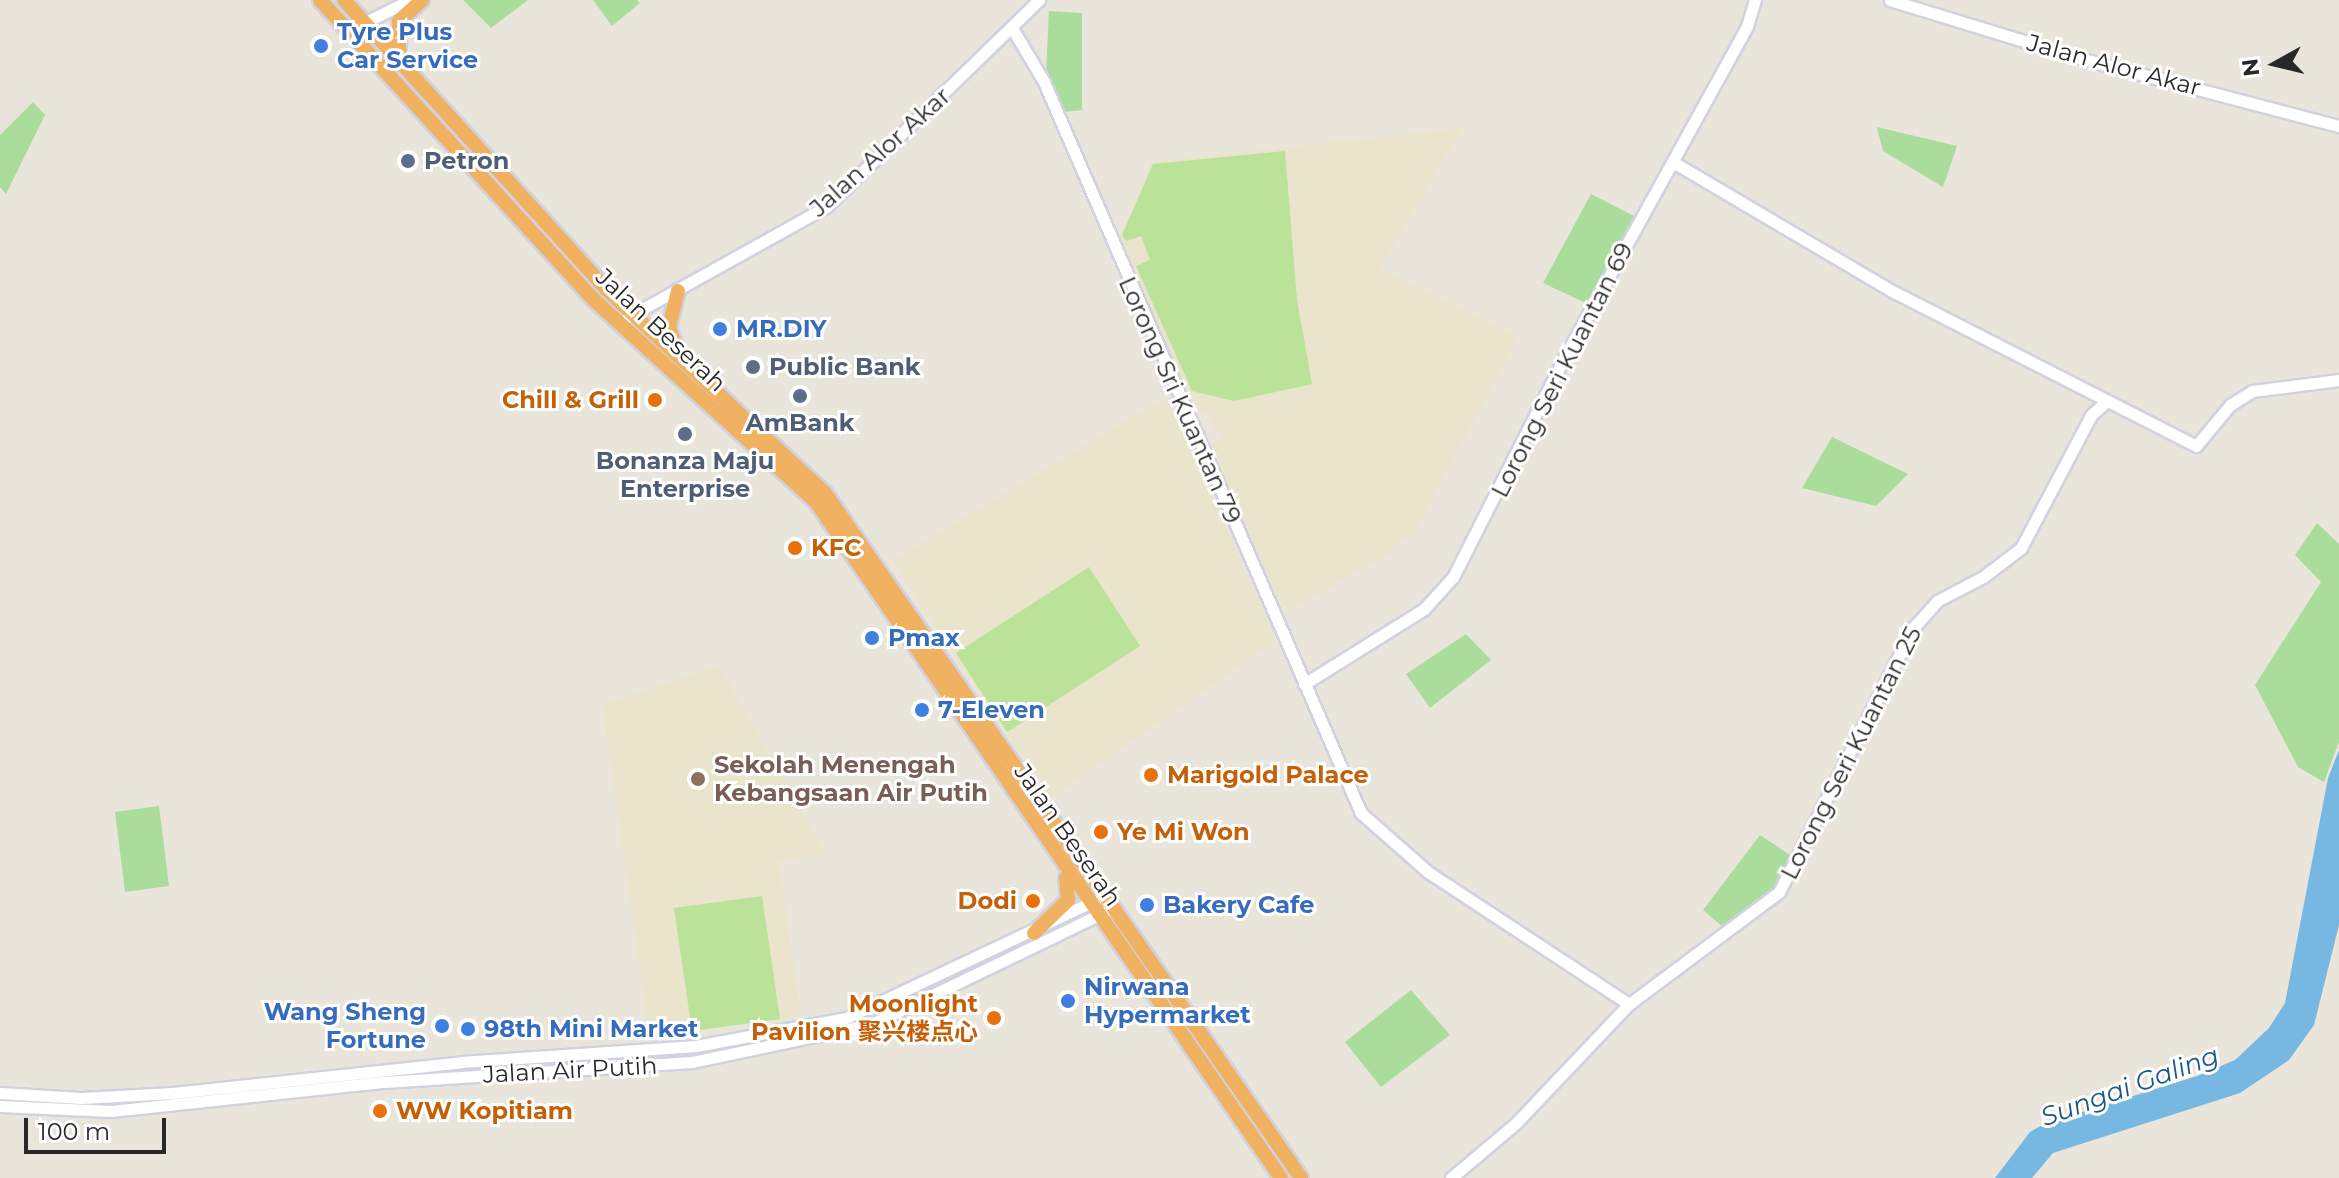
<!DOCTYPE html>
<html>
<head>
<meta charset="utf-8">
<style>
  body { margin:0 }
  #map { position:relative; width:2339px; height:1178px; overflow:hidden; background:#eae5db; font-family:Montserrat,"Noto Sans SC",sans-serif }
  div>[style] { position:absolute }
  .education>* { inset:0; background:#eae4cc }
  .green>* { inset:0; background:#aadc9c }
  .pitch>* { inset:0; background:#bae298 }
  .water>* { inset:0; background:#77b8e3 }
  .roads { filter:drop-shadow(2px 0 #d1d2e0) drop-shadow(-2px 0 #d1d2e0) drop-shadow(0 2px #d1d2e0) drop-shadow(0 -2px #d1d2e0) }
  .secondary>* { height:11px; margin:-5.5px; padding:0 5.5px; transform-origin:5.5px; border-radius:5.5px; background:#fff }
  .highway>* { height:14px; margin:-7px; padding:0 7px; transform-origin:7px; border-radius:7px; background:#f0b160 }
  .dots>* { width:22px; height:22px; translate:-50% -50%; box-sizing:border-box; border:4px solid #fff; border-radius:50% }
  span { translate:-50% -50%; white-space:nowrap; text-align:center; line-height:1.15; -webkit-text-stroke:6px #fff; paint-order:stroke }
  .shop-label { font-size:24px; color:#366cbe; font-weight:700 }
  .left { translate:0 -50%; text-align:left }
  .right { translate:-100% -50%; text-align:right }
  .street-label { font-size:24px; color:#282828 }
  .service-label { font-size:24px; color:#4e5e75; font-weight:700 }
  .food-label { font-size:24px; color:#c56008; font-weight:700 }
  .education-label { font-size:24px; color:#785e54; font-weight:700 }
  .water-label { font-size:26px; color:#18568d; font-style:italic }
  .north { position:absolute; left:2235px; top:24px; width:80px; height:80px; -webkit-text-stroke:6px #fff; paint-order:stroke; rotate:262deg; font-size:22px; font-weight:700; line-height:32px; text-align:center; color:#282828 }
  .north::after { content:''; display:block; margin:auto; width:28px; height:36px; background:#282828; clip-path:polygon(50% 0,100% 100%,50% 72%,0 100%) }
  .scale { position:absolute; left:24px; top:1118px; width:142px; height:36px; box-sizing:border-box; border:4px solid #282828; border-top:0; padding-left:10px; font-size:24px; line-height:28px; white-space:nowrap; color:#282828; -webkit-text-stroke:6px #fff; paint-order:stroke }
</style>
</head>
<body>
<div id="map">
  <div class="education">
    <div style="clip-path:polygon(1463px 128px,1379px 269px,1518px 337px,1411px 540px,1401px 537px,1390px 553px,1291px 609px,1282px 607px,1208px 444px,1221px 441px,1220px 430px,1214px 429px,1207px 414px,1191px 408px,1119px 238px,1152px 162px)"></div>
    <div style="clip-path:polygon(1168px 396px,1276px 641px,1050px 799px,892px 561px)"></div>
    <div style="clip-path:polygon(719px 665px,826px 854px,779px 861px,801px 1016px,649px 1037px,602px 705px)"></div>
  </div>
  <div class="green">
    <div style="clip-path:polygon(463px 0,528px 0,491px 28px)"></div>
    <div style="clip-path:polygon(593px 0,637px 0,640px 3px,612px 26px)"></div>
    <div style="clip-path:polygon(1049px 11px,1082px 13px,1082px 110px,1064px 112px,1046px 73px)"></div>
    <div style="clip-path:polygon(33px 102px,45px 115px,6px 194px,0 187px,0 135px)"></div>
    <div style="clip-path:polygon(1877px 127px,1957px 146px,1943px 187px,1883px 151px)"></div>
    <div style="clip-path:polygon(1591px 194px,1636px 217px,1588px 304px,1543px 283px)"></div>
    <div style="clip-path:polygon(1832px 437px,1908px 474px,1876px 506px,1802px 488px)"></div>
    <div style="clip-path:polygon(2317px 523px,2339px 544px,2339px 742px,2324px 782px,2298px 767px,2255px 685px,2321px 582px,2295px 555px)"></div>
    <div style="clip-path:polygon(1466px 634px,1491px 660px,1430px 708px,1406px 674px)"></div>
    <div style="clip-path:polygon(159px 806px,169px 886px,125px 892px,115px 812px)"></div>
    <div style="clip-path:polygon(1760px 835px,1790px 855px,1771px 894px,1723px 927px,1703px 910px)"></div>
    <div style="clip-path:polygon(1411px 990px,1450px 1035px,1381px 1087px,1345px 1042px)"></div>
  </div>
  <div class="pitch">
    <div style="clip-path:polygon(1285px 151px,1297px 300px,1312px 384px,1234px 401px,1192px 391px,1136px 266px,1150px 260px,1141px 236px,1126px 241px,1122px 235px,1153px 164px)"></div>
    <div style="clip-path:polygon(1089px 567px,1140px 646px,1007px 732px,956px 653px)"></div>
    <div style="clip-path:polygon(762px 896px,780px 1019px,692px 1031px,674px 908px)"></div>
  </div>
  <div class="water">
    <div style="clip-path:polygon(2339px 750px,2339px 925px,2314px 1025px,2289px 1060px,2240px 1093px,2053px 1153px,2032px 1178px,1995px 1178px,2030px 1132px,2044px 1124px,2197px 1076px,2235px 1060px,2269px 1028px,2285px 1003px,2328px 778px)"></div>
  </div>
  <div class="roads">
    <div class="secondary">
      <div style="left:1890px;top:0;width:202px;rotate:17deg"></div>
      <div style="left:2083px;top:59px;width:265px;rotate:14.7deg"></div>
      <div style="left:1012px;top:28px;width:63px;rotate:59.3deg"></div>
      <div style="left:1044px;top:82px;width:797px;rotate:66.56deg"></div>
      <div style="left:1361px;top:813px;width:89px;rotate:41.4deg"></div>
      <div style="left:1428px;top:872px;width:240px;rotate:33.3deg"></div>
      <div style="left:346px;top:32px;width:72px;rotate:-26.6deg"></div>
      <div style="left:1673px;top:162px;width:256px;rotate:30.5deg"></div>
      <div style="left:1894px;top:292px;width:339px;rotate:27deg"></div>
      <div style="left:2196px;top:446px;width:53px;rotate:-50.3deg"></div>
      <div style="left:2230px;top:405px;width:26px;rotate:-32deg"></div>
      <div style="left:2252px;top:391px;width:88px;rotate:-7.2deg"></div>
      <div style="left:628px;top:317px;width:227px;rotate:-29.1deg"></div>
      <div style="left:826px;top:207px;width:297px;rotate:-44.2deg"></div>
      <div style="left:1304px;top:684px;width:142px;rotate:-32deg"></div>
      <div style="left:1424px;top:609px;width:43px;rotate:-47.8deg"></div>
      <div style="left:1453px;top:577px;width:246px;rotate:-63.1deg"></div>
      <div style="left:1564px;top:358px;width:379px;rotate:-61.1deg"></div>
      <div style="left:1747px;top:26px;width:27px;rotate:-73deg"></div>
      <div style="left:0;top:1093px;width:81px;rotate:3.5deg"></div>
      <div style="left:81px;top:1098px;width:92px;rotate:-3.1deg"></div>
      <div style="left:173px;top:1093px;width:290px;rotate:-6.1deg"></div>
      <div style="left:461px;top:1062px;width:236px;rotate:-3.9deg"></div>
      <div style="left:696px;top:1046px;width:153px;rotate:-10.6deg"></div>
      <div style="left:846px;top:1018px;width:276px;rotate:-25.3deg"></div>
      <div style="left:0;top:1106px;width:111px;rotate:2.6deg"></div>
      <div style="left:111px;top:1111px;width:275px;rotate:-6.1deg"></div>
      <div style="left:384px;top:1082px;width:309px;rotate:-3.7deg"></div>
      <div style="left:692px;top:1062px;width:184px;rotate:-11.9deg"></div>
      <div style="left:872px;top:1024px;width:261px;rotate:-25.7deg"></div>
      <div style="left:1451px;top:1178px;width:85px;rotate:-40.2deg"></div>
      <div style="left:1516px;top:1123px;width:164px;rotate:-46.5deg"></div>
      <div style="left:1629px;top:1004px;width:187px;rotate:-36.7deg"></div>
      <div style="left:1779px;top:892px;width:296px;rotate:-63.1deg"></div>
      <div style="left:1913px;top:628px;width:36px;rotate:-48deg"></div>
      <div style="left:1937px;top:601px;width:52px;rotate:-27.6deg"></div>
      <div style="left:1983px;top:577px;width:48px;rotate:-37.3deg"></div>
      <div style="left:2021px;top:548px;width:150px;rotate:-62.2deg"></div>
      <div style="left:2091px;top:415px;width:21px;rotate:-41deg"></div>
    </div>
    <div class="highway">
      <div style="left:320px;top:0;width:405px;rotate:47.6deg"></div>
      <div style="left:593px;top:299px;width:302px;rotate:42.3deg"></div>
      <div style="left:816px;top:502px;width:820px;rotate:55.48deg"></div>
      <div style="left:344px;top:0;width:390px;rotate:47.8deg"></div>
      <div style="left:606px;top:289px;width:299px;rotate:43deg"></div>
      <div style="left:825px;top:493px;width:834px;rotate:55.2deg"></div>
      <div style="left:399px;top:60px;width:39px;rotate:-90deg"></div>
      <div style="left:399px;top:21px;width:31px;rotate:-42deg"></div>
      <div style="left:678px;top:291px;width:38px;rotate:104deg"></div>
      <div style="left:669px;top:328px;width:25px;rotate:69deg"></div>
      <div style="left:1034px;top:933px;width:47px;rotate:-44.1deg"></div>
      <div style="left:1068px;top:900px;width:22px;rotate:-95deg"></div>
    </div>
  </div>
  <div class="dots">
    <div style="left:321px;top:46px;background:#3f7fe0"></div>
    <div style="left:408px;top:161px;background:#5c6f8a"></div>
    <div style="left:720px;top:329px;background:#3f7fe0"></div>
    <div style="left:753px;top:367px;background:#5c6f8a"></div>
    <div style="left:800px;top:396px;background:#5c6f8a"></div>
    <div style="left:655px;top:400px;background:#e8710a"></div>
    <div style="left:685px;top:434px;background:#5c6f8a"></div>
    <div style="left:795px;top:548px;background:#e8710a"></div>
    <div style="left:872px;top:638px;background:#3f7fe0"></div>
    <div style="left:922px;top:710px;background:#3f7fe0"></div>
    <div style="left:1151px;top:775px;background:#e8710a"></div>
    <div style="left:698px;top:779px;background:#8d6e63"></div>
    <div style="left:1101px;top:832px;background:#e8710a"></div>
    <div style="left:1033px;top:901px;background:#e8710a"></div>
    <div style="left:1147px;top:905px;background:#3f7fe0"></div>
    <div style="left:1068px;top:1001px;background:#3f7fe0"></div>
    <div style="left:994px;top:1018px;background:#e8710a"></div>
    <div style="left:442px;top:1026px;background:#3f7fe0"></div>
    <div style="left:468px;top:1029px;background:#3f7fe0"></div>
    <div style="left:380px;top:1111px;background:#e8710a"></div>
  </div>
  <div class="shop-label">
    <span class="left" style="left:337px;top:46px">Tyre Plus<br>Car Service</span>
    <span class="left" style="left:736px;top:329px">MR.DIY</span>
    <span class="left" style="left:888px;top:638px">Pmax</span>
    <span class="left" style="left:938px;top:710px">7-Eleven</span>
    <span class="left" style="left:1163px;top:905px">Bakery Cafe</span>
    <span class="left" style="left:1084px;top:1001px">Nirwana<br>Hypermarket</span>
    <span class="right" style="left:426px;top:1026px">Wang Sheng<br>Fortune</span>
    <span class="left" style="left:484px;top:1029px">98th Mini Market</span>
  </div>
  <div class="street-label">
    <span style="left:2114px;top:65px;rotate:15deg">Jalan Alor Akar</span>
    <span style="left:880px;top:152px;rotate:-42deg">Jalan Alor Akar</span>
    <span style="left:661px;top:330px;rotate:43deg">Jalan Beserah</span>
    <span style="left:1562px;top:370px;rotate:-63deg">Lorong Seri Kuantan 69</span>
    <span style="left:1180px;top:400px;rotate:66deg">Lorong Sri Kuantan 79</span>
    <span style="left:1851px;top:753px;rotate:-63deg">Lorong Seri Kuantan 25</span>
    <span style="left:1068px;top:835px;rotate:55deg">Jalan Beserah</span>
    <span style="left:570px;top:1070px;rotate:-3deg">Jalan Air Putih</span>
  </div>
  <div class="service-label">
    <span class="left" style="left:424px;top:161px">Petron</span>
    <span class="left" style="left:769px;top:367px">Public Bank</span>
    <span style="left:800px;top:423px">AmBank</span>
    <span style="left:685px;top:475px">Bonanza Maju<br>Enterprise</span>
  </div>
  <div class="food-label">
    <span class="right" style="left:639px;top:400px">Chill &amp; Grill</span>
    <span class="left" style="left:811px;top:548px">KFC</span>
    <span class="left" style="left:1167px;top:775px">Marigold Palace</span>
    <span class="left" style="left:1117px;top:832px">Ye Mi Won</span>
    <span class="right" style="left:1017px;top:901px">Dodi</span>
    <span class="right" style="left:978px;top:1018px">Moonlight<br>Pavilion 聚兴楼点心</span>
    <span class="left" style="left:396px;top:1111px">WW Kopitiam</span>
  </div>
  <div class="education-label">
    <span class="left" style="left:714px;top:779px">Sekolah Menengah<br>Kebangsaan Air Putih</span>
  </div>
  <div class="water-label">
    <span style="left:2130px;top:1087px;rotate:-20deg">Sungai Galing</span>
  </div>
  <div class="north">N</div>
  <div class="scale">100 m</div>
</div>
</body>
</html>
